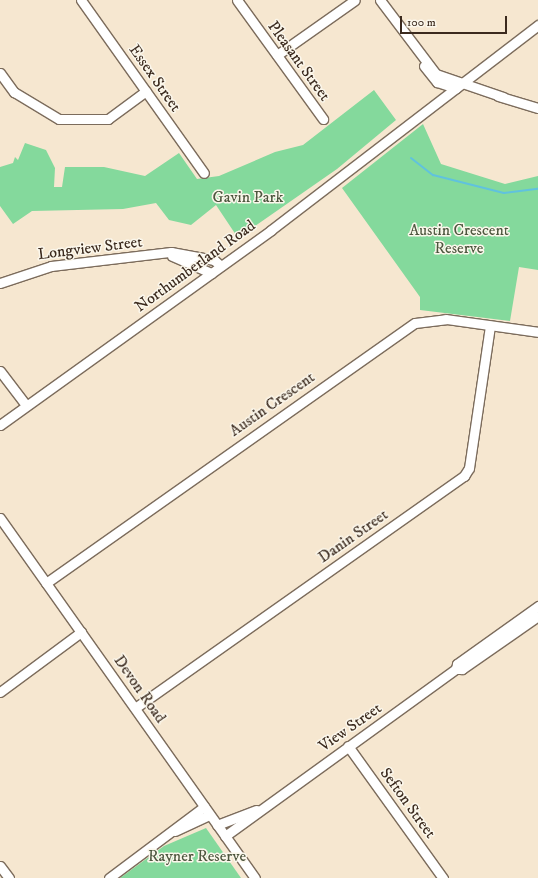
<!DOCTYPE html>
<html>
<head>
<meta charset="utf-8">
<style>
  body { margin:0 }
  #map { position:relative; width:538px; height:878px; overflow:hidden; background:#f6e7d0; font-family:"IM FELL DW Pica",serif }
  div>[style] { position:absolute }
  .green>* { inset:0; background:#84d99c }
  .stream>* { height:2px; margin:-1px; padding:0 1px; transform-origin:1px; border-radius:1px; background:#60c2de }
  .roads { filter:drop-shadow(1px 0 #7c6c5c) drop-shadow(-1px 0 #7c6c5c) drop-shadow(0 1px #7c6c5c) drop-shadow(0 -1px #7c6c5c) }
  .minor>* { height:9px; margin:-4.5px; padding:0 4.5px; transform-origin:4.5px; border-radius:4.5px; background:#fff }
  span { translate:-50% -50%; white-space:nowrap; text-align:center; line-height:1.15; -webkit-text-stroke:3px #fbf7ec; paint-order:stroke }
  .street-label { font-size:16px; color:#3b2a1e }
  .park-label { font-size:16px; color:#4d563e }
  .scale { position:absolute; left:400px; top:16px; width:107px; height:18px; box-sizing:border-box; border:2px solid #3b2a1e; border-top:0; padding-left:5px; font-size:12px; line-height:14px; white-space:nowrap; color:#3b2a1e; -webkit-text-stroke:3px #fbf7ec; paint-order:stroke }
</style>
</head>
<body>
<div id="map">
  <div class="green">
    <div style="clip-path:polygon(374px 90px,396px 120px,337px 169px,238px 238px,216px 205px,191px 225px,169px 220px,156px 203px,123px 209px,32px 211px,13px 224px,0 206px,0 167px,13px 163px,15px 157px,18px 160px,25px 143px,46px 150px,55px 168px,54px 187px,62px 187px,65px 167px,104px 167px,145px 176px,179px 153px,197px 179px,219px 176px,275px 152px,303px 145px)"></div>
    <div style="clip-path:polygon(423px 124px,441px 164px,505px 184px,538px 176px,538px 270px,519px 267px,510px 321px,420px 310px,420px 297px,342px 188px)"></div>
    <div style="clip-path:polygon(206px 828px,241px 878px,120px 878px,164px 846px)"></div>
  </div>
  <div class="stream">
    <div style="left:411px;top:158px;width:28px;rotate:38deg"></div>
    <div style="left:433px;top:175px;width:73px;rotate:14.2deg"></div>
    <div style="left:504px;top:193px;width:34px;rotate:-7deg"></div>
  </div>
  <div class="roads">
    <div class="minor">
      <div style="left:81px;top:0;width:212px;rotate:54.6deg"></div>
      <div style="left:237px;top:0;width:147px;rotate:54.1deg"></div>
      <div style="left:380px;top:0;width:93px;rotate:52.9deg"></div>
      <div style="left:436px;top:74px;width:71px;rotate:18.9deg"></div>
      <div style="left:277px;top:55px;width:95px;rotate:-35.2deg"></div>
      <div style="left:424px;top:66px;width:21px;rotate:51deg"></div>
      <div style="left:437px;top:82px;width:20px;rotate:18deg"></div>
      <div style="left:0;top:73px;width:24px;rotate:54deg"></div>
      <div style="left:14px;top:92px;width:52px;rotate:31deg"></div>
      <div style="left:59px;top:119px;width:49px"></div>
      <div style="left:108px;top:119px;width:47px;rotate:-36.4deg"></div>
      <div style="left:498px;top:96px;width:42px;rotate:16.7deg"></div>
      <div style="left:172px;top:256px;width:43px;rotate:23.6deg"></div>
      <div style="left:0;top:283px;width:54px;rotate:-18.4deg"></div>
      <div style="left:51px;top:266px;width:121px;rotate:-6.7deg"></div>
      <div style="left:171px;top:252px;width:44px;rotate:10.5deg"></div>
      <div style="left:214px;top:260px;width:9px;rotate:41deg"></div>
      <div style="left:0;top:371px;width:43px;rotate:52.6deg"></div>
      <div style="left:0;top:425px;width:334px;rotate:-35.7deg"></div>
      <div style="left:271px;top:230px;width:337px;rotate:-37.5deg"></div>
      <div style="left:0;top:518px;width:441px;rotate:54.7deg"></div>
      <div style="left:46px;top:583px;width:451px;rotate:-35.2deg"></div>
      <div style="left:415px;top:323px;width:31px;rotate:-7deg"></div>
      <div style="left:446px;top:319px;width:93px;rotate:8deg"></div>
      <div style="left:456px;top:669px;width:5px;rotate:-79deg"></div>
      <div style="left:457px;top:664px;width:100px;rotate:-35.6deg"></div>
      <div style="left:0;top:692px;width:101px;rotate:-36.5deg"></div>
      <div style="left:135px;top:708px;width:403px;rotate:-35.2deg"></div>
      <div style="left:464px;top:476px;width:9px;rotate:-58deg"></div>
      <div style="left:469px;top:468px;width:144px;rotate:-81.6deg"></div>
      <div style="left:348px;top:746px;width:163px;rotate:54.3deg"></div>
      <div style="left:217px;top:825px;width:42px;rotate:-21deg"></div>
      <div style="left:175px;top:831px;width:38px;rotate:-25deg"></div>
      <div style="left:225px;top:836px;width:285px;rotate:-35.9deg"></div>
      <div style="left:456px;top:669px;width:6px"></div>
      <div style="left:462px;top:669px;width:93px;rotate:-34.9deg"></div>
      <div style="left:0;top:866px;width:15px;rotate:53deg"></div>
      <div style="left:109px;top:878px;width:119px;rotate:-36.8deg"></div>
    </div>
  </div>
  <div class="street-label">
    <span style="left:299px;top:61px;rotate:54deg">Pleasant Street</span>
    <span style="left:155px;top:78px;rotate:55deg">Essex Street</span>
    <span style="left:90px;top:248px;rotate:-7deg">Longview Street</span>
    <span style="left:195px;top:266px;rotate:-36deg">Northumberland Road</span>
    <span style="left:272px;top:404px;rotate:-35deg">Austin Crescent</span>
    <span style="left:353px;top:536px;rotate:-35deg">Danin Street</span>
    <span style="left:140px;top:689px;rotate:55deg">Devon Road</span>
    <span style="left:350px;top:727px;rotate:-35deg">View Street</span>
    <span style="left:408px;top:803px;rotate:54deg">Sefton Street</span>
  </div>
  <div class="park-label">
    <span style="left:248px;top:197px">Gavin Park</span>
    <span style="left:459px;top:239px">Austin Crescent<br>Reserve</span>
    <span style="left:197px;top:856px">Rayner Reserve</span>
  </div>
  <div class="scale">100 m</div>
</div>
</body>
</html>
